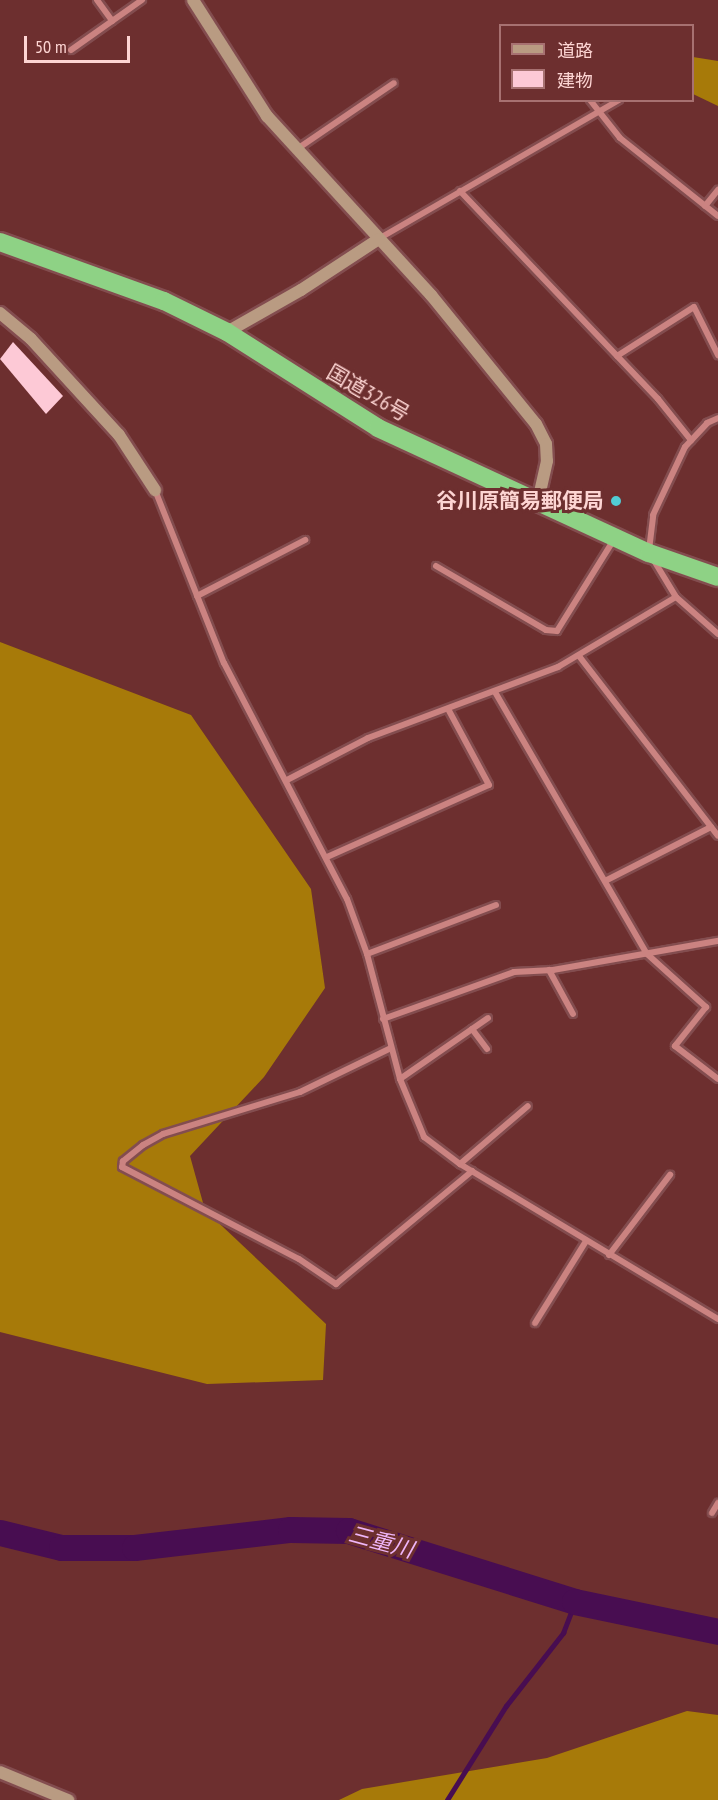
<!DOCTYPE html>
<html>
<head>
<meta charset="utf-8">
<style>
  body { margin:0 }
  #map { position:relative; width:718px; height:1800px; overflow:hidden; background:#6d2f2f; font-family:"PT Sans Narrow","Noto Sans JP",sans-serif }
  div>[style] { position:absolute }
  .forest>* { inset:0; background:#a77a09 }
  .stream>* { height:4.5px; margin:-2.25px; padding:0 2.25px; transform-origin:2.25px; border-radius:2.25px; background:#480d51 }
  .river>* { height:26px; margin:-13px; padding:0 13px; transform-origin:13px; border-radius:13px; background:#480d51 }
  .building>* { inset:0; background:#fdc9d6 }
  .roads { filter:drop-shadow(2px 0 #834d4f) drop-shadow(-2px 0 #834d4f) drop-shadow(0 2px #834d4f) drop-shadow(0 -2px #834d4f) }
  .street>* { height:6px; margin:-3px; padding:0 3px; transform-origin:3px; border-radius:3px; background:#cb8381 }
  .secondary>* { height:12px; margin:-6px; padding:0 6px; transform-origin:6px; border-radius:6px; background:#b99b82 }
  .highway>* { height:18px; margin:-9px; padding:0 9px; transform-origin:9px; border-radius:9px; background:#8ed285 }
  .dots>* { width:16px; height:16px; translate:-50% -50%; box-sizing:border-box; border:3px solid #6d2f2f; border-radius:50% }
  span { translate:-50% -50%; white-space:nowrap; text-align:center; line-height:1.15; -webkit-text-stroke:6px #6d2f2f; paint-order:stroke }
  .street-label { font-size:21px; color:#fdd5d3 }
  .poi-label { font-size:21px; color:#fdd5d3; font-weight:700 }
  .right { translate:-100% -50%; text-align:right }
  .water-label { font-size:22px; color:#efb6f9; font-style:italic }
  .legend { position:absolute; left:499px; top:24px; width:195px; height:78px; box-sizing:border-box; background:#6d2f2f; border:2px solid #a77171; margin:0; padding:8px 10px; list-style:none; font-size:18px; color:#fdd5d3 }
  .legend li { display:flex; align-items:center; gap:12px; height:30px }
  .legend b { width:30px; border:2px solid #a77171 }
  .scale { position:absolute; left:24px; top:36px; width:106px; height:27px; box-sizing:border-box; border:3px solid #fdd5d3; border-top:0; padding-left:8px; font-size:18px; line-height:21px; white-space:nowrap; color:#fdd5d3; -webkit-text-stroke:4px #6d2f2f; paint-order:stroke }
</style>
</head>
<body>
<div id="map">
  <div class="forest">
    <div style="clip-path:polygon(693px 57px,718px 61px,718px 106px,693px 94px)"></div>
    <div style="clip-path:polygon(0 642px,191px 715px,311px 889px,325px 988px,264px 1077px,190px 1156px,205px 1210px,326px 1324px,323px 1380px,207px 1384px,0 1332px)"></div>
    <div style="clip-path:polygon(687px 1711px,718px 1715px,718px 1800px,339px 1800px,362px 1789px,547px 1758px)"></div>
  </div>
  <div class="stream">
    <div style="left:447px;top:1800px;width:111px;rotate:-57.9deg"></div>
    <div style="left:506px;top:1706px;width:93px;rotate:-52deg"></div>
    <div style="left:563px;top:1633px;width:33px;rotate:-69deg"></div>
  </div>
  <div class="river">
    <div style="left:0;top:1533px;width:64px;rotate:13.6deg"></div>
    <div style="left:62px;top:1548px;width:73px"></div>
    <div style="left:135px;top:1548px;width:157px;rotate:-6.6deg"></div>
    <div style="left:291px;top:1530px;width:58px;rotate:1deg"></div>
    <div style="left:349px;top:1531px;width:237px;rotate:17.4deg"></div>
    <div style="left:575px;top:1602px;width:146px;rotate:11.8deg"></div>
  </div>
  <div class="building">
    <div style="clip-path:polygon(13px 342px,63px 396px,46px 414px,0 359px)"></div>
  </div>
  <div class="roads">
    <div class="street">
      <div style="left:97px;top:0;width:26px;rotate:54deg"></div>
      <div style="left:71px;top:50px;width:87px;rotate:-35.2deg"></div>
      <div style="left:590px;top:100px;width:48px;rotate:51.7deg"></div>
      <div style="left:620px;top:138px;width:125px;rotate:38.5deg"></div>
      <div style="left:297px;top:149px;width:117px;rotate:-34.2deg"></div>
      <div style="left:460px;top:191px;width:287px;rotate:46.4deg"></div>
      <div style="left:658px;top:399px;width:53px;rotate:51.2deg"></div>
      <div style="left:705px;top:206px;width:21px;rotate:-51deg"></div>
      <div style="left:380px;top:238px;width:276px;rotate:-30deg"></div>
      <div style="left:617px;top:356px;width:91px;rotate:-32.5deg"></div>
      <div style="left:694px;top:307px;width:54px;rotate:63.4deg"></div>
      <div style="left:155px;top:490px;width:186px;rotate:68.3deg"></div>
      <div style="left:224px;top:663px;width:266px;rotate:62.5deg"></div>
      <div style="left:347px;top:899px;width:59px;rotate:70deg"></div>
      <div style="left:367px;top:954px;width:129px;rotate:75.2deg"></div>
      <div style="left:400px;top:1079px;width:63px;rotate:67.5deg"></div>
      <div style="left:424px;top:1137px;width:45px;rotate:36.9deg"></div>
      <div style="left:460px;top:1164px;width:301px;rotate:31deg"></div>
      <div style="left:649px;top:550px;width:35px;rotate:-83deg"></div>
      <div style="left:653px;top:515px;width:75px;rotate:-64.8deg"></div>
      <div style="left:685px;top:447px;width:33px;rotate:-47deg"></div>
      <div style="left:707px;top:423px;width:12px;rotate:-24deg"></div>
      <div style="left:653px;top:559px;width:44px;rotate:58.8deg"></div>
      <div style="left:676px;top:597px;width:56px;rotate:41.4deg"></div>
      <div style="left:436px;top:566px;width:127px;rotate:30.2deg"></div>
      <div style="left:546px;top:630px;width:11px;rotate:5deg"></div>
      <div style="left:557px;top:631px;width:110px;rotate:-58.1deg"></div>
      <div style="left:197px;top:596px;width:122px;rotate:-27.4deg"></div>
      <div style="left:579px;top:656px;width:227px;rotate:52.3deg"></div>
      <div style="left:495px;top:692px;width:302px;rotate:59.9deg"></div>
      <div style="left:646px;top:953px;width:81px;rotate:42deg"></div>
      <div style="left:706px;top:1007px;width:50px;rotate:128.5deg"></div>
      <div style="left:675px;top:1046px;width:54px;rotate:37.5deg"></div>
      <div style="left:287px;top:780px;width:91px;rotate:-27.4deg"></div>
      <div style="left:368px;top:738px;width:203px;rotate:-20.5deg"></div>
      <div style="left:558px;top:667px;width:137px;rotate:-30.7deg"></div>
      <div style="left:327px;top:857px;width:177px;rotate:-24deg"></div>
      <div style="left:489px;top:785px;width:86px;rotate:-118.3deg"></div>
      <div style="left:605px;top:881px;width:119px;rotate:-27deg"></div>
      <div style="left:367px;top:954px;width:138px;rotate:-20.8deg"></div>
      <div style="left:549px;top:970px;width:50px;rotate:61.4deg"></div>
      <div style="left:383px;top:1019px;width:139px;rotate:-19.7deg"></div>
      <div style="left:514px;top:972px;width:39px;rotate:-3deg"></div>
      <div style="left:553px;top:970px;width:168px;rotate:-10deg"></div>
      <div style="left:472px;top:1029px;width:25px;rotate:53deg"></div>
      <div style="left:391px;top:1048px;width:101px;rotate:154.2deg"></div>
      <div style="left:300px;top:1092px;width:143px;rotate:163deg"></div>
      <div style="left:163px;top:1134px;width:23px;rotate:151deg"></div>
      <div style="left:143px;top:1145px;width:26px;rotate:141deg"></div>
      <div style="left:123px;top:1161px;width:6px;rotate:99deg"></div>
      <div style="left:122px;top:1167px;width:199px;rotate:27.5deg"></div>
      <div style="left:299px;top:1259px;width:45px;rotate:34deg"></div>
      <div style="left:336px;top:1284px;width:177px;rotate:-39.7deg"></div>
      <div style="left:400px;top:1079px;width:107px;rotate:-34.7deg"></div>
      <div style="left:460px;top:1164px;width:89px;rotate:-40.5deg"></div>
      <div style="left:609px;top:1255px;width:101px;rotate:-52.7deg"></div>
      <div style="left:535px;top:1323px;width:97px;rotate:-58.1deg"></div>
      <div style="left:712px;top:1513px;width:12px;rotate:-59deg"></div>
    </div>
    <div class="secondary">
      <div style="left:193px;top:0;width:138px;rotate:57.5deg"></div>
      <div style="left:267px;top:116px;width:243px;rotate:47.5deg"></div>
      <div style="left:431px;top:295px;width:166px;rotate:50.9deg"></div>
      <div style="left:536px;top:424px;width:22px;rotate:63deg"></div>
      <div style="left:546px;top:444px;width:17px;rotate:87deg"></div>
      <div style="left:547px;top:461px;width:41px;rotate:102.7deg"></div>
      <div style="left:0;top:313px;width:40px;rotate:40deg"></div>
      <div style="left:31px;top:339px;width:130px;rotate:47.5deg"></div>
      <div style="left:119px;top:435px;width:66px;rotate:56.8deg"></div>
      <div style="left:227px;top:332px;width:85px;rotate:-29.6deg"></div>
      <div style="left:301px;top:290px;width:93px;rotate:-33.2deg"></div>
      <div style="left:0;top:1772px;width:74px;rotate:22.4deg"></div>
    </div>
    <div class="highway">
      <div style="left:0;top:242px;width:174px;rotate:19.8deg"></div>
      <div style="left:164px;top:301px;width:70px;rotate:26.2deg"></div>
      <div style="left:227px;top:332px;width:179px;rotate:32.4deg"></div>
      <div style="left:378px;top:428px;width:298px;rotate:24.8deg"></div>
      <div style="left:649px;top:553px;width:73px;rotate:19.2deg"></div>
    </div>
  </div>
  <div class="dots">
    <div style="left:616px;top:501px;background:#51ccd4"></div>
  </div>
  <div class="street-label">
    <span style="left:368px;top:393px;rotate:30deg">国道326号</span>
  </div>
  <div class="poi-label">
    <span class="right" style="left:604px;top:501px">谷川原簡易郵便局</span>
  </div>
  <div class="water-label">
    <span style="left:381px;top:1542px;rotate:15deg">三重川</span>
  </div>
  <ul class="legend">
  <li><b style="height:8px;background:#b99b82"></b>道路</li>
  <li><b style="height:16px;background:#fdc9d6"></b>建物</li>
  </ul>
  <div class="scale">50 m</div>
</div>
</body>
</html>
